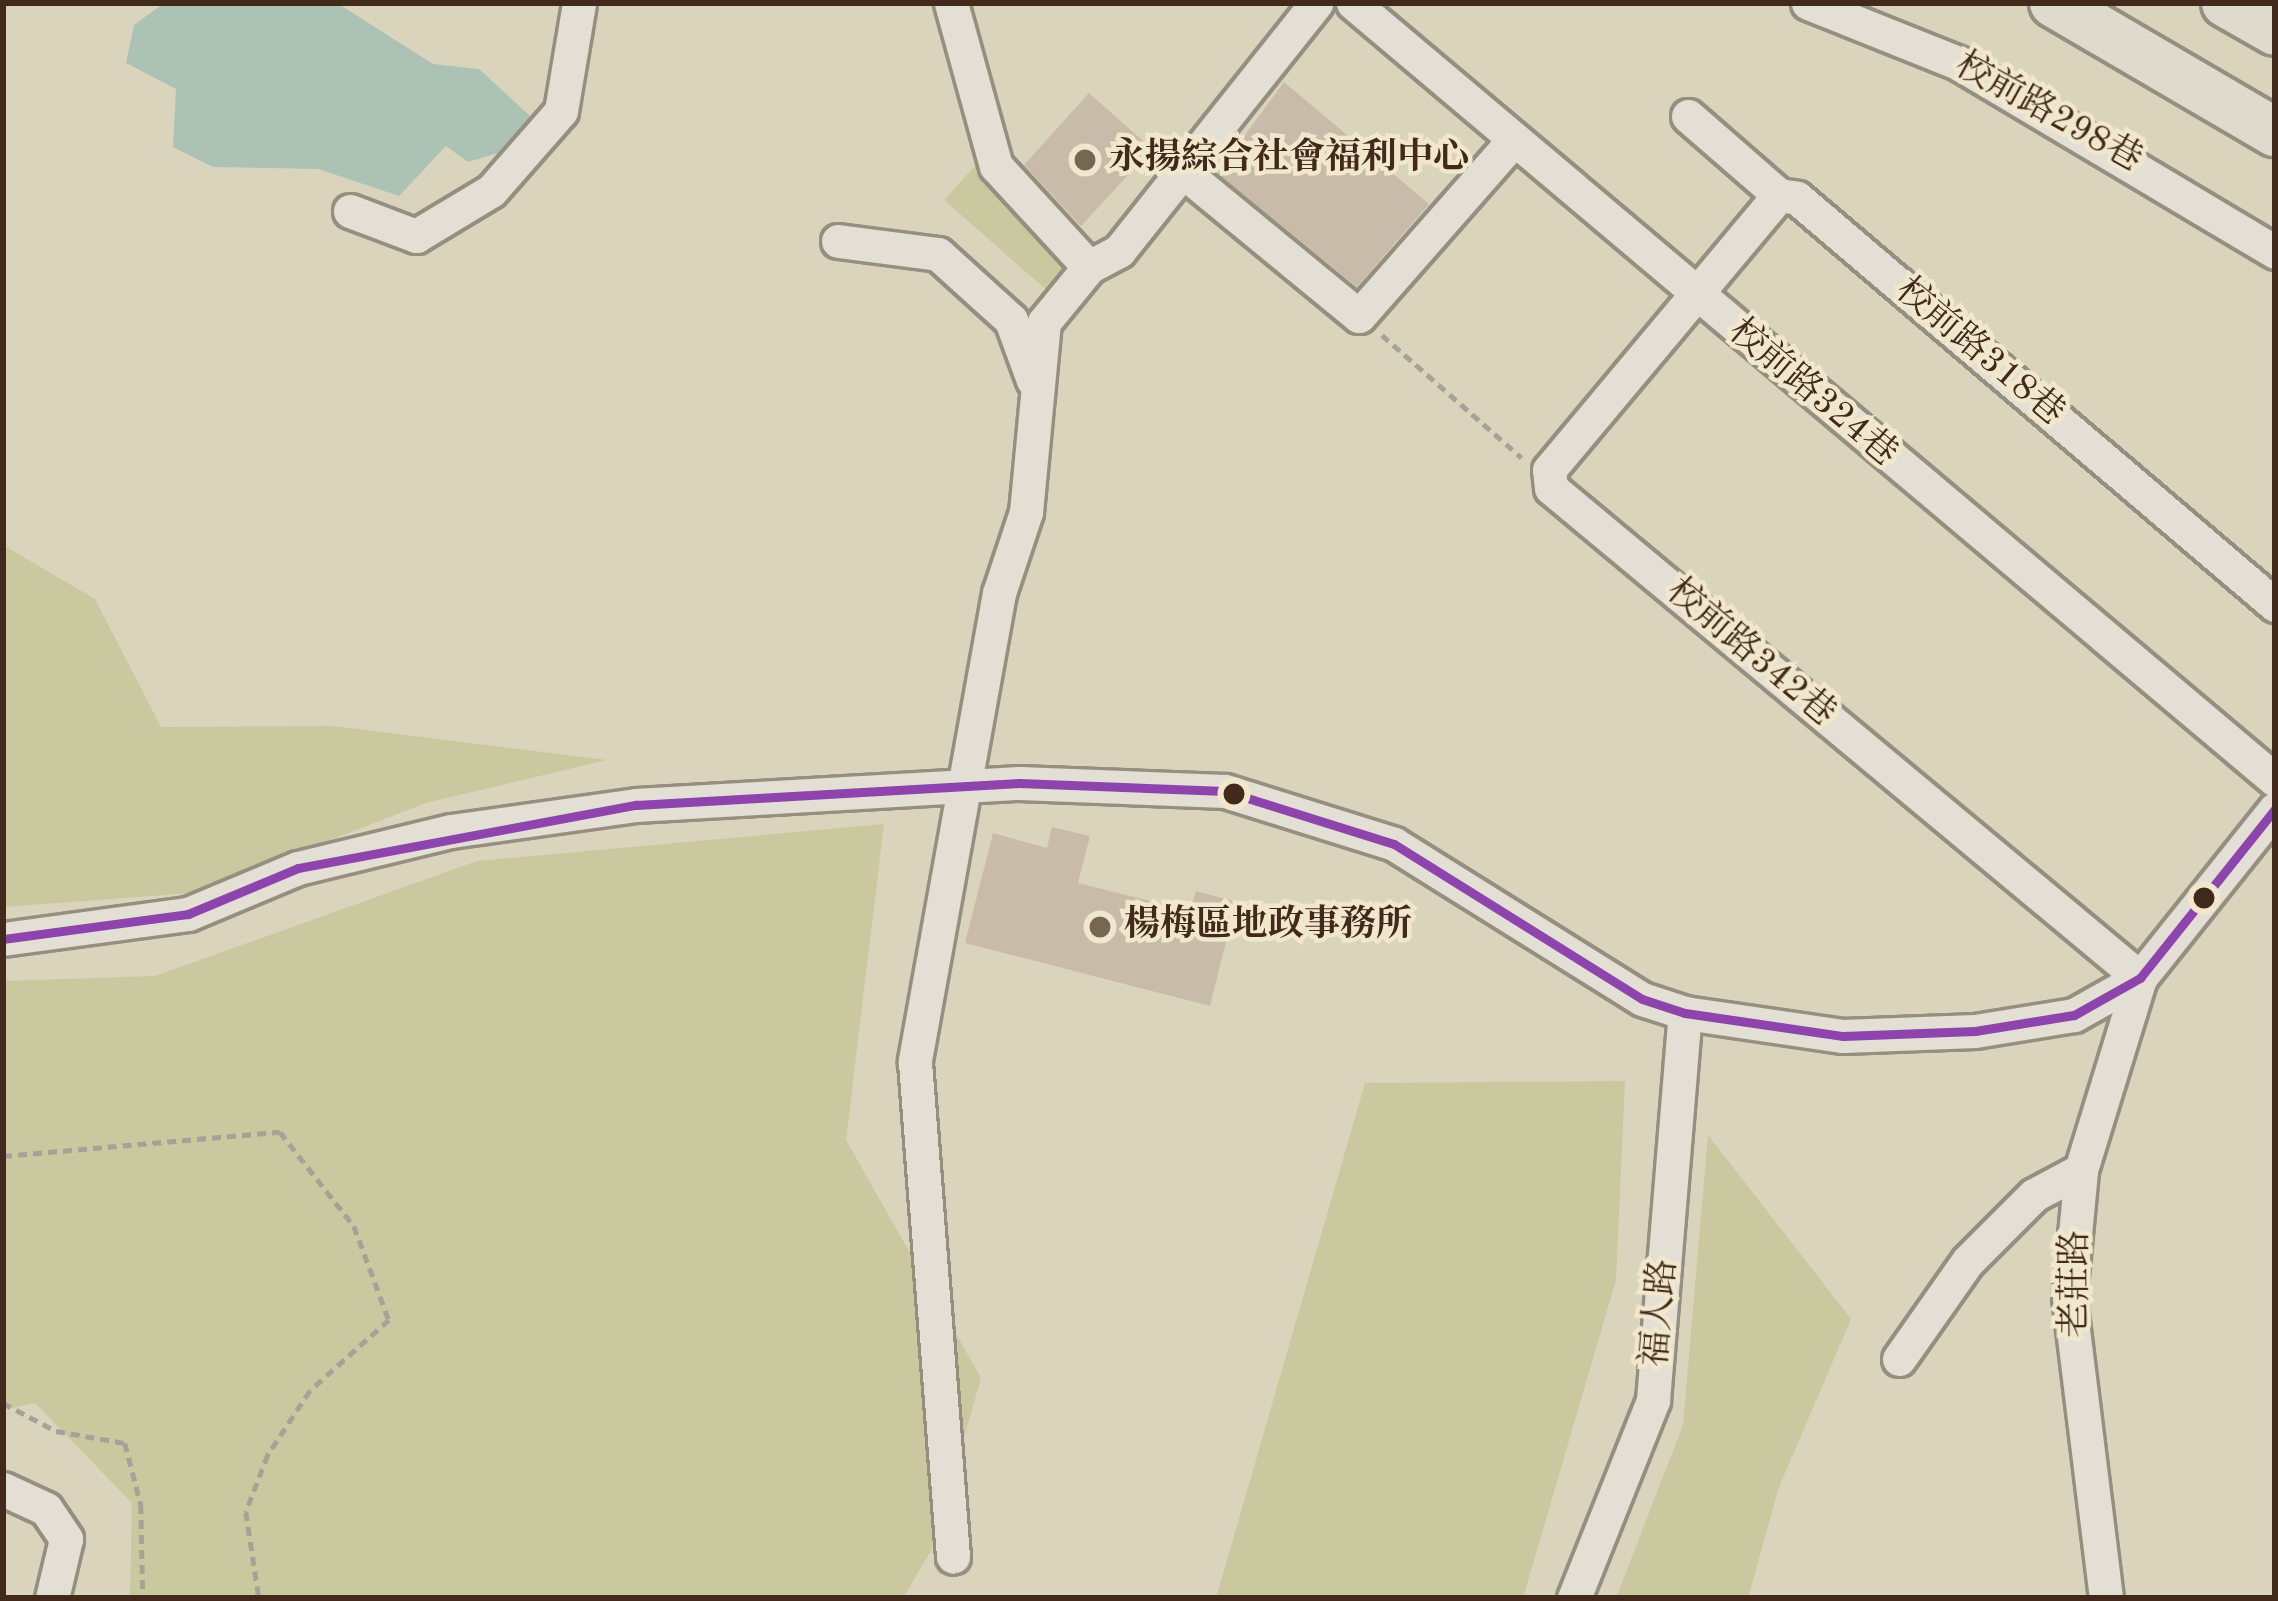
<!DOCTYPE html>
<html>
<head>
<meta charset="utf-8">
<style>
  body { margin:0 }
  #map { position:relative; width:2278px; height:1601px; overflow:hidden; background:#dbd4bd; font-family:"Old Standard TT","Noto Serif TC",serif }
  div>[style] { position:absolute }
  .green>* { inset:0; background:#c9c89f }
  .water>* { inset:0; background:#acc2b5 }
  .building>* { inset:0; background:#c8bba9 }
  .path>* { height:4.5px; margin-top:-2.25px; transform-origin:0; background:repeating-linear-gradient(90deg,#a7a298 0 9px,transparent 0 15px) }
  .roads { filter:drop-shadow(3px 0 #968f80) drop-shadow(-3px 0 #968f80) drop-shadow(0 3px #968f80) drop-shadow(0 -3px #968f80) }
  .minor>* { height:33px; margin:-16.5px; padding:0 16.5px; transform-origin:16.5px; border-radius:16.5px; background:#e3dfd4 }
  .highway>* { height:48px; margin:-24px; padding:0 24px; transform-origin:24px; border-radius:24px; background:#dedacc }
  .bus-1>* { height:9px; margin:-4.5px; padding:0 4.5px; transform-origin:4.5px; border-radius:4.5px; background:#8e44ad }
  .dots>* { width:33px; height:33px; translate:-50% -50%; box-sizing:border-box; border:6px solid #f0e7cc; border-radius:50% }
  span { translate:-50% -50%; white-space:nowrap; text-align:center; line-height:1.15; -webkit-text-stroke:9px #f0e7cc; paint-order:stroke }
  .street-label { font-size:36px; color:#412a1c }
  .poi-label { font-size:36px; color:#412a1c; font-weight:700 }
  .left { translate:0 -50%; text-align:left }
  .frame { position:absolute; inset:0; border:6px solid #412a1c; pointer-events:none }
</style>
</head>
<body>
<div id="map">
  <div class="green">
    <div style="clip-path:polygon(986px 154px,1075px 244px,1058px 300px,944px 200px)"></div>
    <div style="clip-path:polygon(3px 545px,95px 599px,161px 727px,333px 726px,607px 760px,426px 803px,193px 893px,3px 907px)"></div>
    <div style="clip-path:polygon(884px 824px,846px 1140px,981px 1378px,932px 1549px,903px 1598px,130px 1598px,132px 1503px,35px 1403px,3px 1410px,3px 981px,155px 976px,477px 861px)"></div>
    <div style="clip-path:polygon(1625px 1081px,1616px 1280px,1523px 1598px,1216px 1598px,1365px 1083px)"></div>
    <div style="clip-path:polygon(1708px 1135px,1851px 1319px,1779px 1487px,1748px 1598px,1616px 1598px,1683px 1425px)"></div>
  </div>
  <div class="water">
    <div style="clip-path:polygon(164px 3px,337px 3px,433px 64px,479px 69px,530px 116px,498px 153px,468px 162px,446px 146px,399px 196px,318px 169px,213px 167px,173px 147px,176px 89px,126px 63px,134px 25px)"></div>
  </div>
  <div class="building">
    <div style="clip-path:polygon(1284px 82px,1429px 204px,1357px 287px,1217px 173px)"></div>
    <div style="clip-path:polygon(1089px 93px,1152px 149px,1081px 226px,1024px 165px)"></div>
    <div style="clip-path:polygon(1052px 827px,1090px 836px,1078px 883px,1190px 911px,1196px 891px,1236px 902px,1210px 1006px,965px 943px,993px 833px,1047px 848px)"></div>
  </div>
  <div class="path">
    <div style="left:1382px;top:335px;width:186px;rotate:41.3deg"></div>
    <div style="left:3px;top:1156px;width:278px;rotate:-5deg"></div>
    <div style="left:280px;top:1132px;width:120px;rotate:51.8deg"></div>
    <div style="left:354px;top:1226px;width:100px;rotate:69.6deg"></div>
    <div style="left:389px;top:1320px;width:106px;rotate:138.1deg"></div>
    <div style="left:310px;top:1391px;width:77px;rotate:123.3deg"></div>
    <div style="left:268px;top:1455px;width:61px;rotate:111.1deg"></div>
    <div style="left:246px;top:1512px;width:87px;rotate:81.4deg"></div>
    <div style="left:3px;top:1403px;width:60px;rotate:27.8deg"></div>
    <div style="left:56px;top:1431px;width:70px;rotate:9.9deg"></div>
    <div style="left:125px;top:1443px;width:64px;rotate:75.5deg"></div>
    <div style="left:141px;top:1505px;width:93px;rotate:88.8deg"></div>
  </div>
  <div class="roads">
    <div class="minor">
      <div style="left:951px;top:3px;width:169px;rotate:74.6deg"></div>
      <div style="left:996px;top:166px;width:137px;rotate:47.4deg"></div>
      <div style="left:1089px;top:267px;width:71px;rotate:129.3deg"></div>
      <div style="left:1044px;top:322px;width:191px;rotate:95.4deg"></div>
      <div style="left:1026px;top:512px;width:85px;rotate:108.4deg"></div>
      <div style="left:999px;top:593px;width:476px;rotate:100.2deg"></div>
      <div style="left:915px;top:1062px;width:496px;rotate:85.6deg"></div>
      <div style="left:1353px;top:3px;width:1206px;rotate:40.12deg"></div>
      <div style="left:1808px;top:3px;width:162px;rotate:21.8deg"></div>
      <div style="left:1958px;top:63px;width:369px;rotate:30.8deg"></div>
      <div style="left:1688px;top:116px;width:121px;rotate:41deg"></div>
      <div style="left:1181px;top:170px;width:230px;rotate:39.4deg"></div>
      <div style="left:1359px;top:316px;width:230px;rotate:-48.7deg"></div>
      <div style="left:350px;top:211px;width:71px;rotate:20.7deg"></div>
      <div style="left:416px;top:236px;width:87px;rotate:-31deg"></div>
      <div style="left:491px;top:191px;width:106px;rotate:-48.8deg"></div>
      <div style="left:561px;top:111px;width:109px;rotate:-80.5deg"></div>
      <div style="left:838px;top:241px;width:101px;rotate:7.4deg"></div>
      <div style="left:938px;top:254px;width:98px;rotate:42.1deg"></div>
      <div style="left:1011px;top:320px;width:64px;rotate:69.9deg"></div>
      <div style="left:1089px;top:267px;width:34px;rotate:-28deg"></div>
      <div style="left:1119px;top:251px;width:317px;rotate:-51.5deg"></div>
      <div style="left:3px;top:939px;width:187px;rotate:-7.7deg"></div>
      <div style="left:188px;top:914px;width:119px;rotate:-22.7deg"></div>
      <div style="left:298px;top:868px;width:157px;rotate:-13.6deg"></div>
      <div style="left:451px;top:831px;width:187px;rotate:-8deg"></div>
      <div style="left:636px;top:805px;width:384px;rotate:-3.3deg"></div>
      <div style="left:1019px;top:783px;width:206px;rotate:2.2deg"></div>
      <div style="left:1225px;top:791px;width:177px;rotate:17.4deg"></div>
      <div style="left:1394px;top:844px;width:292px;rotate:32deg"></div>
      <div style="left:1642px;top:999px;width:45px;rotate:18deg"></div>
      <div style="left:1685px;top:1013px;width:160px;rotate:8.3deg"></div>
      <div style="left:1843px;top:1036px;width:132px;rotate:-2.2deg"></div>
      <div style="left:1975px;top:1031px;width:100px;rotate:-9.2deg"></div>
      <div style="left:2074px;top:1015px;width:76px;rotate:-29.3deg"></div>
      <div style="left:2140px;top:978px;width:216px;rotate:-51.4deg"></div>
      <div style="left:2140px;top:978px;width:766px;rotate:-140.24deg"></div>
      <div style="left:1551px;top:488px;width:18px;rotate:-96deg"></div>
      <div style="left:1549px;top:470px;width:359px;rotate:-50.1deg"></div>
      <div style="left:1779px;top:195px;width:18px;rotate:9deg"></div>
      <div style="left:1797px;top:198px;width:628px;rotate:40.41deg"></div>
      <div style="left:1899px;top:1359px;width:120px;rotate:-54.9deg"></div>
      <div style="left:1968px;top:1261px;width:93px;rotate:-45deg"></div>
      <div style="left:2034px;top:1195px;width:53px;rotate:-28deg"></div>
      <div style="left:3px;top:1489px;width:47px;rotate:24.9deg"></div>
      <div style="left:46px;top:1509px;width:36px;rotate:56deg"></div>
      <div style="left:66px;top:1539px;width:61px;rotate:103.3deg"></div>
      <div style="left:1574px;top:1598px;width:213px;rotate:-68.2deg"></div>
      <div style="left:1653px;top:1400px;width:388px;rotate:-85.3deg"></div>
      <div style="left:2106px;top:1598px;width:302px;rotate:-97deg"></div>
      <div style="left:2069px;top:1298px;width:129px;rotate:-84.6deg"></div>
      <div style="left:2081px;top:1170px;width:201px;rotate:-72.9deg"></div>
    </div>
    <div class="highway">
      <div style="left:2054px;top:3px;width:256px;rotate:30.3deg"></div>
      <div style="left:2226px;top:3px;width:56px;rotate:29.7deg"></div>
    </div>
  </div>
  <div class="bus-1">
    <div style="left:3px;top:939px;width:187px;rotate:-7.7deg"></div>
    <div style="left:188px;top:914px;width:119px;rotate:-22.7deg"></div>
    <div style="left:298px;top:868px;width:344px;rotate:-10.6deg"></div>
    <div style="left:636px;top:805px;width:384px;rotate:-3.3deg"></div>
    <div style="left:1019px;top:783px;width:206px;rotate:2.2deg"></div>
    <div style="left:1225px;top:791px;width:177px;rotate:17.4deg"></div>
    <div style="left:1394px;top:844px;width:292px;rotate:32deg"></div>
    <div style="left:1642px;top:999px;width:45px;rotate:18deg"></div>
    <div style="left:1685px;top:1013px;width:160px;rotate:8.3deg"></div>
    <div style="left:1843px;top:1036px;width:132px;rotate:-2.2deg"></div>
    <div style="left:1975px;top:1031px;width:100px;rotate:-9.2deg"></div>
    <div style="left:2074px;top:1015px;width:76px;rotate:-29.3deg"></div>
    <div style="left:2140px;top:978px;width:216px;rotate:-51.4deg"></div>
  </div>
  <div class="dots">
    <div style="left:1085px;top:160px;background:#776654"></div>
    <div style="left:1234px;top:794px;background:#412a1c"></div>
    <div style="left:2204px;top:898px;background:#412a1c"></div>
    <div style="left:1100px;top:927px;background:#776654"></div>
  </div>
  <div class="street-label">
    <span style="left:2048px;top:114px;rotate:29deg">校前路298巷</span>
    <span style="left:1979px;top:353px;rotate:40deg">校前路318巷</span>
    <span style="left:1812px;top:394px;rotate:40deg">校前路324巷</span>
    <span style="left:1750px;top:654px;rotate:40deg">校前路342巷</span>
    <span style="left:2077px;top:1284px;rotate:-90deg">老莊路</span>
    <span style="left:1661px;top:1313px;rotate:-85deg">福人路</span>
  </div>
  <div class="poi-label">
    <span class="left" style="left:1109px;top:160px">永揚綜合社會福利中心</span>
    <span class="left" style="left:1124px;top:927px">楊梅區地政事務所</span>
  </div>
  <div class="frame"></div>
</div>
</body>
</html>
